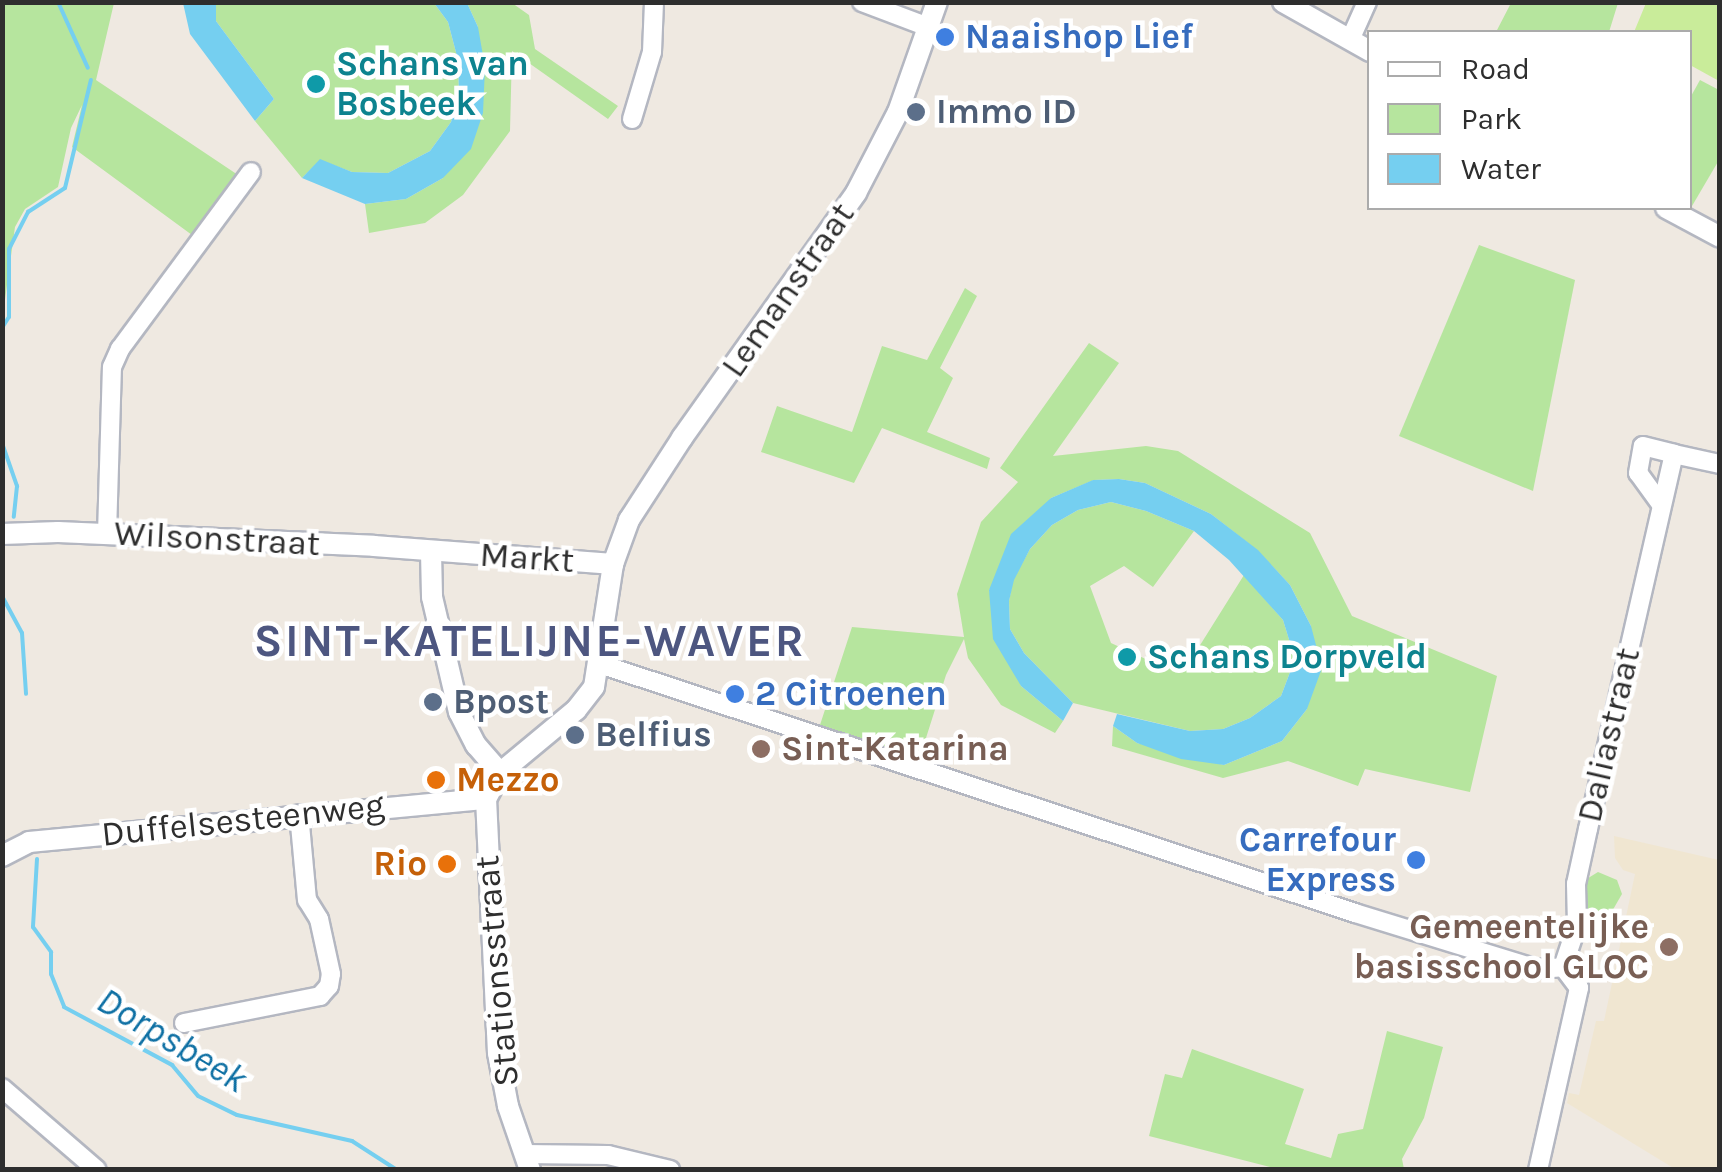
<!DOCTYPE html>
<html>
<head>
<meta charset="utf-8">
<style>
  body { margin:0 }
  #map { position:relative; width:1722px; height:1172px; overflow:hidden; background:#efe9e1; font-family:Karla,sans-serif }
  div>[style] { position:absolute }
  .education>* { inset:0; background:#f0e6d1 }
  .green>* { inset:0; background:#b6e59e }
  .pitch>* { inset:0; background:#c9ec9a }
  .water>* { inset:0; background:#75cff0 }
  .stream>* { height:4px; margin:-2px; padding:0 2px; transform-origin:2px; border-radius:2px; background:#75cff0 }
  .roads { filter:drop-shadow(2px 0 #b4b7c1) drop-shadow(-2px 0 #b4b7c1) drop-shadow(0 2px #b4b7c1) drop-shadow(0 -2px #b4b7c1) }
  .minor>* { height:18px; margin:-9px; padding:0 9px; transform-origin:9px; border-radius:9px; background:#fff }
  .tertiary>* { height:20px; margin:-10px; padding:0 10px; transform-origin:10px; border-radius:10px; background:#fff }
  .dots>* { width:28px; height:28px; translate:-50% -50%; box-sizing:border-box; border:5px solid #fff; border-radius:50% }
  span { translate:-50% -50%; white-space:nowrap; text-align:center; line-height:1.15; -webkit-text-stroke:9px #fff; paint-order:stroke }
  .shop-label { font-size:35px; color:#366cbe; font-weight:700 }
  .left { translate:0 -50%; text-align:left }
  .right { translate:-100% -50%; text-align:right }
  .culture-label { font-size:35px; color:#0d838f; font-weight:700 }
  .service-label { font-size:35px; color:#4e5e75; font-weight:700 }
  .street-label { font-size:35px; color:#2e2e2e }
  .education-label { font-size:35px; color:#785e54; font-weight:700 }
  .food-label { font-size:35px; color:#c56008; font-weight:700 }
  .water-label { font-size:38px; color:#0d6fa3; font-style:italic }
  .district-label { font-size:45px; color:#4d5680; font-weight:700; letter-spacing:2.5px }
  .frame { position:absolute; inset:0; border:5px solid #2e2e2e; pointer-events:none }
  .legend { position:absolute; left:1367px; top:30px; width:325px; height:180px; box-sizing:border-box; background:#fff; border:2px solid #ababab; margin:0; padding:12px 18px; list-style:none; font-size:30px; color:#2e2e2e }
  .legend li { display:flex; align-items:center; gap:20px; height:50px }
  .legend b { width:50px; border:2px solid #ababab }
</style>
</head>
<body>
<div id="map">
  <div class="education">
    <div style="clip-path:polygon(1614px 836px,1719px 860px,1719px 1169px,1675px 1169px,1567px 1103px,1569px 1093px,1579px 1095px,1596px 1021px,1604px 1021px,1635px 874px,1623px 870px,1615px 858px)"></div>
  </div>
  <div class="green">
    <div style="clip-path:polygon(58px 2px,114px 3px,96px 80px,238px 175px,192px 235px,72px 147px,82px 105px,71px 128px,58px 187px,25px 209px,15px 227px,3px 314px,3px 3px)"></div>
    <div style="clip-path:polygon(216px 3px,434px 3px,448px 22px,458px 60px,459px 95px,451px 122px,430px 151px,388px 173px,352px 172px,320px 160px,302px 178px,255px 121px,274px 99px,216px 21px)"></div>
    <div style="clip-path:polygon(467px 3px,512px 3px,529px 15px,535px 49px,618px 106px,608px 119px,512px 51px,510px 131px,463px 195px,425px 223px,369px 233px,365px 204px,406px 199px,443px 178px,478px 27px)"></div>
    <div style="clip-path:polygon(1511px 3px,1511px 2px,1618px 3px,1609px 32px,1496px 32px)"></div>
    <div style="clip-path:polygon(1700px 80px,1719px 90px,1719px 160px,1692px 206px,1690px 98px)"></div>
    <div style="clip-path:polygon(1479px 245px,1575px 280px,1533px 491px,1399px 436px)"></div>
    <div style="clip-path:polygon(965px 288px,977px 296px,940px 368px,953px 378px,927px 432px,990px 458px,987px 469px,882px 428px,854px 483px,761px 452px,777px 406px,852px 432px,882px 346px,927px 360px)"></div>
    <div style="clip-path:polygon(1089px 343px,1119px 363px,1053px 456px,1146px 446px,1178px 451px,1310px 533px,1352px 616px,1497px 676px,1470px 792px,1365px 769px,1358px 786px,1288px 761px,1223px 778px,1112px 746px,1113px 726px,1137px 743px,1224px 765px,1282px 741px,1307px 709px,1311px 626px,1290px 585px,1257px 550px,1211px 514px,1145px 483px,1119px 479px,1094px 480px,1051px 498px,989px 590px,1021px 686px,1063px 721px,1055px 733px,1001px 705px,968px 658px,964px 639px,946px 675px,919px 760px,819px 728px,852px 627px,964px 637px,957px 594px,981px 522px,1018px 482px,1000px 468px)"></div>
    <div style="clip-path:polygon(1111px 502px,1146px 511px,1194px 531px,1153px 587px,1124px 566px,1090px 586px,1111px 643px,1163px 667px,1192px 658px,1244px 575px,1283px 620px,1295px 659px,1281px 696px,1250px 718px,1223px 729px,1190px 731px,1073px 703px,1024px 653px,1010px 629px,1009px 601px,1013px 580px,1030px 549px,1052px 525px,1078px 510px)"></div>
    <div style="clip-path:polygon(1598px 872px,1617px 880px,1622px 894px,1611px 913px,1595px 921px,1586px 916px,1582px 897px,1585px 880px)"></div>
    <div style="clip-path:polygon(1387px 1031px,1443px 1047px,1424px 1118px,1402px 1159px,1404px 1169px,1278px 1169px,1149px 1136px,1165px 1074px,1182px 1078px,1192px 1049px,1304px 1089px,1285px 1144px,1331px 1158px,1338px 1134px,1363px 1129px)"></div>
  </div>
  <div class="pitch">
    <div style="clip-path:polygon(1646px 3px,1719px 3px,1719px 81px,1690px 65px,1690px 32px,1634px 32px)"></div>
  </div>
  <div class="water">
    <div style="clip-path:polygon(183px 3px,216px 3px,216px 21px,274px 99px,255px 121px,190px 34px)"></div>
    <div style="clip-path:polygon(434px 3px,467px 3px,478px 27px,485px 67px,483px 113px,471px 149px,443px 178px,406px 199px,365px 204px,302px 178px,320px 159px,352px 172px,388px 173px,430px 151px,451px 122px,459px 95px,458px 60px,448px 22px)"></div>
    <div style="clip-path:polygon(1119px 479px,1145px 483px,1211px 514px,1258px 550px,1290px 585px,1311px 626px,1322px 668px,1307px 709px,1282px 741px,1224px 765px,1181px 759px,1137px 743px,1113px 726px,1117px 714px,1190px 731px,1223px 729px,1250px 718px,1281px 696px,1295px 659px,1283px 620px,1229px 560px,1194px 531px,1146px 511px,1111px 502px,1078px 510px,1052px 525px,1030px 549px,1014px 580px,1009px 601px,1010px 629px,1024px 653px,1073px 703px,1063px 721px,1021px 686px,993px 639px,989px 590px,1011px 534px,1051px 498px,1093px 480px)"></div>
  </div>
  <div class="stream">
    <div style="left:58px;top:2px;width:72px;rotate:65.6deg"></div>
    <div style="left:2px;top:328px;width:13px;rotate:-58deg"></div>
    <div style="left:9px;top:317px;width:68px;rotate:-90deg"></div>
    <div style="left:9px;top:249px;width:42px;rotate:-62.8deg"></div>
    <div style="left:28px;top:212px;width:44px;rotate:-33deg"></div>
    <div style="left:65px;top:188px;width:111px;rotate:-76.5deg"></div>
    <div style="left:2px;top:443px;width:46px;rotate:70.8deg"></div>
    <div style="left:17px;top:486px;width:31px;rotate:96deg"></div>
    <div style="left:2px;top:552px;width:2px;rotate:-63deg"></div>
    <div style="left:2px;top:596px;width:42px;rotate:61.6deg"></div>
    <div style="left:22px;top:633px;width:61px;rotate:86.2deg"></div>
    <div style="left:37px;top:859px;width:68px;rotate:93.4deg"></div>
    <div style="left:33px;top:927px;width:31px;rotate:54deg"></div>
    <div style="left:51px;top:952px;width:22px;rotate:90deg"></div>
    <div style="left:51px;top:974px;width:35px;rotate:68deg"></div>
    <div style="left:64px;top:1007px;width:123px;rotate:28.2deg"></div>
    <div style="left:172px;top:1065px;width:40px;rotate:50deg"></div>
    <div style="left:198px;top:1096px;width:43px;rotate:26deg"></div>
    <div style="left:237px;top:1115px;width:118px;rotate:12.7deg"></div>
    <div style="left:352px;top:1141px;width:54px;rotate:32.8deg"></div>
  </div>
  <div class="roads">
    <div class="minor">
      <div style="left:862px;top:2px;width:71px;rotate:20.7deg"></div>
      <div style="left:1350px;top:40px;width:42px;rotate:-65.9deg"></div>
      <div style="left:632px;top:119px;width:70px;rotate:-73.4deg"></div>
      <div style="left:652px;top:52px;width:50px;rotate:-87.7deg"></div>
      <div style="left:1660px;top:503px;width:37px;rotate:-126deg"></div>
      <div style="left:1638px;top:473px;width:27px;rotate:-80deg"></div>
      <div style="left:1643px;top:446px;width:32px;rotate:14deg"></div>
      <div style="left:107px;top:534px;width:167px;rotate:-88.3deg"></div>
      <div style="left:112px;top:367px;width:20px;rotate:-66deg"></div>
      <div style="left:120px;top:349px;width:220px;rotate:-53.5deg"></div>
      <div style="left:600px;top:664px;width:795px;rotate:18.25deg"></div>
      <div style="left:1355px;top:913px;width:190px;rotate:17.1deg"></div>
      <div style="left:1537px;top:969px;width:26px;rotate:-4deg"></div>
      <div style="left:1563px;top:967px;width:44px;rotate:-71.6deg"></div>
      <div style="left:1577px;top:925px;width:41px;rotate:-91.4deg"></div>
      <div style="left:1576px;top:884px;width:56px;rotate:-77.7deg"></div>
      <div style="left:1588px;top:829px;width:385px;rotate:-77.1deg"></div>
      <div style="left:1674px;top:454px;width:47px;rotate:12.3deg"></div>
      <div style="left:184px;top:1023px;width:139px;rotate:-11.2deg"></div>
      <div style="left:320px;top:996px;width:13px;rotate:-48deg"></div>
      <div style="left:329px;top:986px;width:12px;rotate:-81deg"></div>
      <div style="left:331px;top:974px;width:56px;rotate:-102.3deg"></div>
      <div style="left:319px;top:919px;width:22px;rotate:-122deg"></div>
      <div style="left:307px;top:900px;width:86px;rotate:-95.3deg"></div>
      <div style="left:2px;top:1088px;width:125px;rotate:40.8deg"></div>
      <div style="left:524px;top:1154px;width:84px;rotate:0.7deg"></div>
      <div style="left:608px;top:1155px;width:64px;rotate:13.6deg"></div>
      <div style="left:1538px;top:1170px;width:187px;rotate:-77.3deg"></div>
      <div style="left:1579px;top:988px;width:26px;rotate:-127deg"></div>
    </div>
    <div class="tertiary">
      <div style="left:1283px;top:2px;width:100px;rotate:29.4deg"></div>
      <div style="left:1666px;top:208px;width:61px;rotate:28.2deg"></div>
      <div style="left:2px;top:534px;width:56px;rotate:-2deg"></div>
      <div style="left:58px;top:532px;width:316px;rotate:2.5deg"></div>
      <div style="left:374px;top:546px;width:240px;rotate:4.3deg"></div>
      <div style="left:431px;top:552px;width:45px;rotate:88.7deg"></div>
      <div style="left:432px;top:597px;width:118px;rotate:76.8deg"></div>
      <div style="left:459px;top:712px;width:37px;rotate:63deg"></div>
      <div style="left:476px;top:745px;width:37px;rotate:49deg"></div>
      <div style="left:2px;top:856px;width:30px;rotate:-27deg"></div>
      <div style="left:29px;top:842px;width:459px;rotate:-5.4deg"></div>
      <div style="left:530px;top:1170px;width:68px;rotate:-109deg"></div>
      <div style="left:508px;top:1106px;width:54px;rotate:-100.7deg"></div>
      <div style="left:498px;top:1053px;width:254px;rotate:-92.7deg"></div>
      <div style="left:486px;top:799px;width:30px;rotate:-62deg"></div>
      <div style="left:500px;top:773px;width:99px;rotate:-39.7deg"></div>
      <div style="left:576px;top:710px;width:29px;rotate:-52deg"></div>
      <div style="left:594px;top:687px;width:124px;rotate:-81.2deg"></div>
      <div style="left:613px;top:564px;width:47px;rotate:-70deg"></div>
      <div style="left:629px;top:520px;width:98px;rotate:-57.1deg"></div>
      <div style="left:682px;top:438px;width:301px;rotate:-54.6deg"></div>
      <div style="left:856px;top:193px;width:91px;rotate:-62.6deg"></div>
      <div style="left:898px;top:112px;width:117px;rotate:-70.5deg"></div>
    </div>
  </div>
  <div class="dots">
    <div style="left:945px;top:37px;background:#3f7fe0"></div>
    <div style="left:316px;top:84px;background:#0f9aa8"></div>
    <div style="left:916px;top:112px;background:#5c6f8a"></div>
    <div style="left:1127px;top:657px;background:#0f9aa8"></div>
    <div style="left:735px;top:694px;background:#3f7fe0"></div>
    <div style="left:433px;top:702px;background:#5c6f8a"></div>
    <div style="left:575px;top:735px;background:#5c6f8a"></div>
    <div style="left:761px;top:749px;background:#8d6e63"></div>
    <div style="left:436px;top:780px;background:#e8710a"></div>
    <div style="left:1416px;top:860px;background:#3f7fe0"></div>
    <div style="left:447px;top:864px;background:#e8710a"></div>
    <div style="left:1669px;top:947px;background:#8d6e63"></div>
  </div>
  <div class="shop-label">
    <span class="left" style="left:965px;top:37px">Naaishop Lief</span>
    <span class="left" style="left:755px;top:694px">2 Citroenen</span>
    <span class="right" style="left:1396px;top:860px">Carrefour<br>Express</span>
  </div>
  <div class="culture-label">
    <span class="left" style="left:336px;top:84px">Schans van<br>Bosbeek</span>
    <span class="left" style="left:1147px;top:657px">Schans Dorpveld</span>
  </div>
  <div class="service-label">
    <span class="left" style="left:936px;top:112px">Immo ID</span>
    <span class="left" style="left:453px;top:702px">Bpost</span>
    <span class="left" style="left:595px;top:735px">Belfius</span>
  </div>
  <div class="street-label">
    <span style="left:788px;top:290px;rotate:-55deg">Lemanstraat</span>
    <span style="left:217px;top:539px;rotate:3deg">Wilsonstraat</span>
    <span style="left:527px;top:558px;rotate:4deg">Markt</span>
    <span style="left:1609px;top:735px;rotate:-77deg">Daliastraat</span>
    <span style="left:243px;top:820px;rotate:-6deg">Duffelsesteenweg</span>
    <span style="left:497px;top:971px;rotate:-95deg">Stationsstraat</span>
  </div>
  <div class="education-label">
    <span class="left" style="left:781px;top:749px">Sint-Katarina</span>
    <span class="right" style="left:1649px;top:947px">Gemeentelijke<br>basisschool GLOC</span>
  </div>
  <div class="food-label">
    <span class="left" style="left:456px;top:780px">Mezzo</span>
    <span class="right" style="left:427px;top:864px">Rio</span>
  </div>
  <div class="water-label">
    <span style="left:172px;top:1040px;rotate:31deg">Dorpsbeek</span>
  </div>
  <div class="district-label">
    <span style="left:530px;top:642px">SINT-KATELIJNE-WAVER</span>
  </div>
  <div class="frame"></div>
  <ul class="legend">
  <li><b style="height:12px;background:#fff"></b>Road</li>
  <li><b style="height:28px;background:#b6e59e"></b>Park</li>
  <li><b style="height:28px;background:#75cff0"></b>Water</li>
  </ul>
</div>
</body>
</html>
